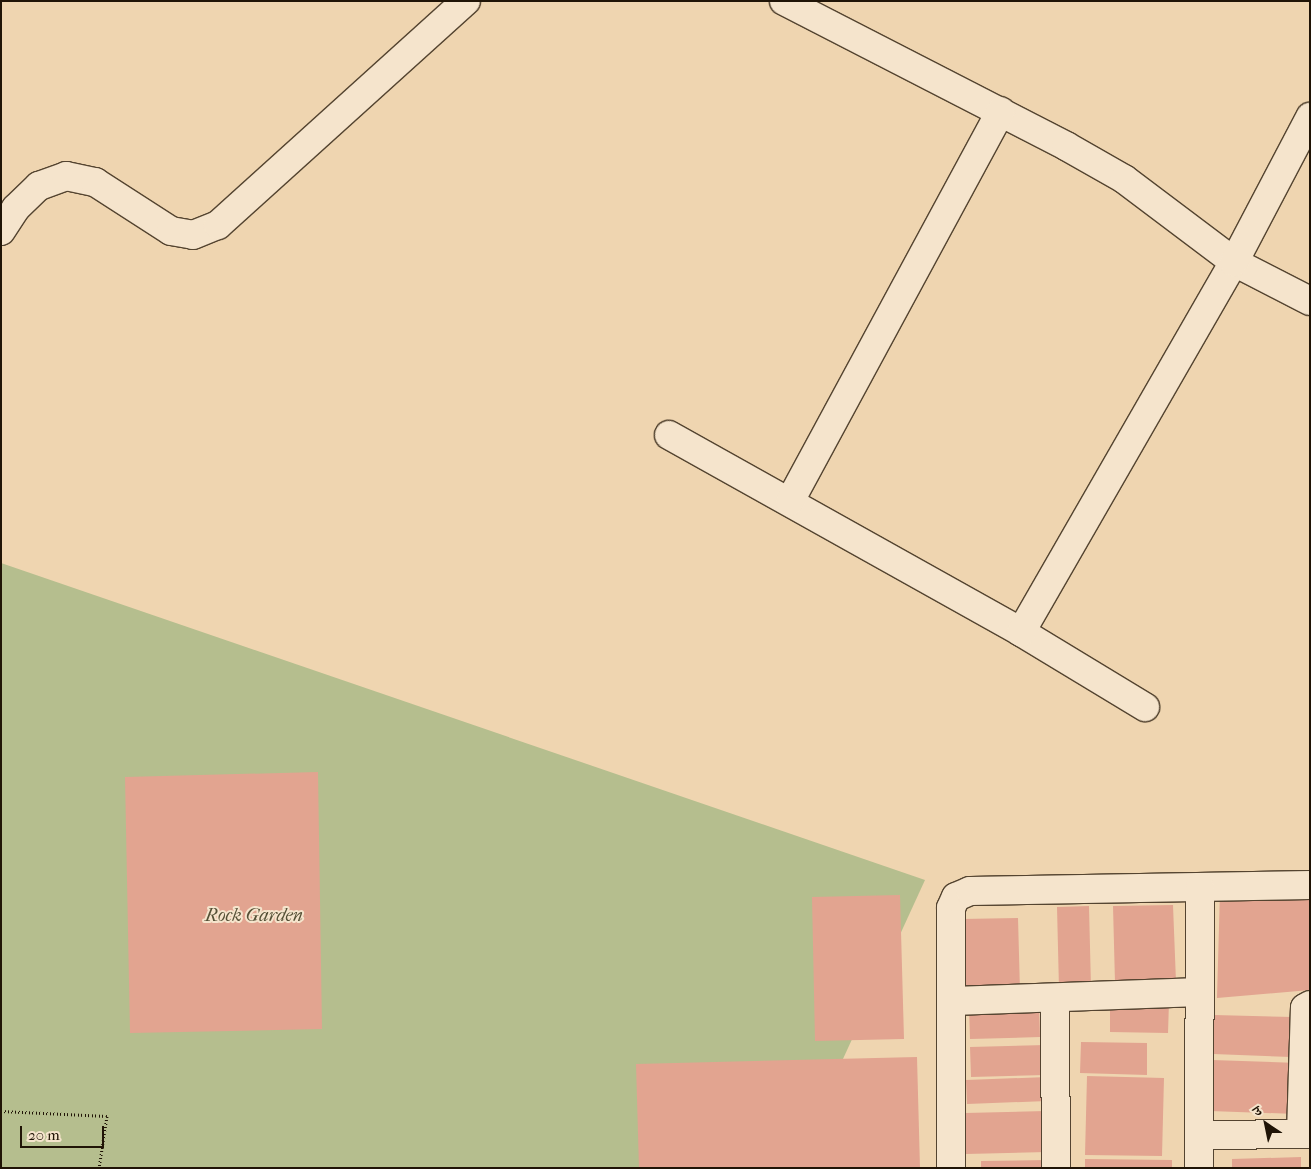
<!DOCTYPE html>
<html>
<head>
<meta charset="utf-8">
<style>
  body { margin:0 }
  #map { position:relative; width:1311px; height:1169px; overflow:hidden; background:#efd5b0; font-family:"IM FELL French Canon","Noto Serif Devanagari",serif }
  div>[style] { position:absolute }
  .green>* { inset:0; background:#b5be8e }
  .building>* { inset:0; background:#e2a490 }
  .path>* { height:3px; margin-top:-1.5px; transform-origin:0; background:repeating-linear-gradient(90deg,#201406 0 1px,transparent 0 3.5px) }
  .roads { filter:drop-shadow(1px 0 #544430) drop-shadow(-1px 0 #544430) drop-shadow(0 1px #544430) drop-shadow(0 -1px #544430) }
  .minor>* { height:28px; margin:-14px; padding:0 14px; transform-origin:14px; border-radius:14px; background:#f5e4cc }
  span { translate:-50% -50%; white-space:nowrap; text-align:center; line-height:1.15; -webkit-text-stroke:4px #f5e4cc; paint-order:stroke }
  .park-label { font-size:18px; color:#545036; font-style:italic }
  .frame { position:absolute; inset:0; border:2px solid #201406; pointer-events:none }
  .north { position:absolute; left:1241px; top:1099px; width:50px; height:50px; -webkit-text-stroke:4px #f5e4cc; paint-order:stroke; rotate:326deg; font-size:14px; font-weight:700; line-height:20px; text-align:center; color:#201406 }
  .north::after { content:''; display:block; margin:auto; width:18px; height:22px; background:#201406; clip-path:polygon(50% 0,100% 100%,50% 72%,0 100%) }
  .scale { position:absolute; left:20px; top:1126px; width:84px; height:22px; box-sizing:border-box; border:2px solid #201406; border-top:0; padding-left:6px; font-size:15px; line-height:18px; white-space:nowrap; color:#201406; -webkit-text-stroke:4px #f5e4cc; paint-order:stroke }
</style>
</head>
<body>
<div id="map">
  <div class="green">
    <div style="clip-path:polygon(1px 563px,925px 880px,793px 1168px,1px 1168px)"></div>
  </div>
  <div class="building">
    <div style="clip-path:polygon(318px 772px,322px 1029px,130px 1033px,125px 777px)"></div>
    <div style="clip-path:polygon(1220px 891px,1310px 894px,1310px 990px,1217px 998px)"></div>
    <div style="clip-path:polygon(900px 895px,904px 1039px,815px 1041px,812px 897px)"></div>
    <div style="clip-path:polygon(1173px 905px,1176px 982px,1115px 983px,1113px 906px)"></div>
    <div style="clip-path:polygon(1089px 906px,1091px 988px,1059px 989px,1057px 907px)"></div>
    <div style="clip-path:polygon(1018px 918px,1020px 991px,964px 993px,962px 919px)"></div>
    <div style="clip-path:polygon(1110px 1001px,1169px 1002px,1168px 1033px,1110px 1032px)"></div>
    <div style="clip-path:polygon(1039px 1004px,1040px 1037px,970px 1039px,969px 1007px)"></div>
    <div style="clip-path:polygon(1214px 1015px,1293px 1017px,1291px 1057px,1213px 1054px)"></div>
    <div style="clip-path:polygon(1081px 1042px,1147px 1043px,1147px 1075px,1080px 1073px)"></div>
    <div style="clip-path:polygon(1046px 1045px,1046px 1075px,971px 1077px,970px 1047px)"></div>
    <div style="clip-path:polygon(917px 1057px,920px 1168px,639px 1168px,636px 1064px)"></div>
    <div style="clip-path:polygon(1212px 1060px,1298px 1063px,1296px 1114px,1210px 1111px)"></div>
    <div style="clip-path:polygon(1087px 1076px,1164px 1078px,1162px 1156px,1085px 1155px)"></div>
    <div style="clip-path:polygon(1047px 1077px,1047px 1101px,967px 1104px,966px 1080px)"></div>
    <div style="clip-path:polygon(1046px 1111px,1047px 1152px,966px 1154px,965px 1113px)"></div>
    <div style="clip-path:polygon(1301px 1157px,1301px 1168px,1232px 1168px,1232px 1159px)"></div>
    <div style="clip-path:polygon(1085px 1159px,1172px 1160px,1172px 1168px,1085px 1168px)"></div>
    <div style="clip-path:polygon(1048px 1160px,1049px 1168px,981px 1168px,981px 1161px)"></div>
  </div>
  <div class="path">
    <div style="left:1px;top:1111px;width:106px;rotate:2.7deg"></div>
    <div style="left:107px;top:1116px;width:53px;rotate:98.7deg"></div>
  </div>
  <div class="roads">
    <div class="minor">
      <div style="left:784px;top:1px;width:317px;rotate:27.2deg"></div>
      <div style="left:1066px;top:146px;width:67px;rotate:29.6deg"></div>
      <div style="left:1124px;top:179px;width:138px;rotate:37deg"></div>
      <div style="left:1234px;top:262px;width:85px;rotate:27.2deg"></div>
      <div style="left:1px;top:231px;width:27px;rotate:-57deg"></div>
      <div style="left:16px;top:208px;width:32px;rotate:-44deg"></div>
      <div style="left:39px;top:186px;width:29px;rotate:-20deg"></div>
      <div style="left:66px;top:176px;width:30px;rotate:12deg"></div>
      <div style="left:95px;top:182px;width:90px;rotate:32.8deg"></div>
      <div style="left:171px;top:231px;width:22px;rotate:10deg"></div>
      <div style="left:193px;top:235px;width:27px;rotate:-22deg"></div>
      <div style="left:218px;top:225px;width:334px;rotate:-42.1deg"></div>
      <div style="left:669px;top:435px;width:403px;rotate:29.2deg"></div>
      <div style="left:1021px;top:632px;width:145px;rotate:31.2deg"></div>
      <div style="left:790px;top:501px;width:443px;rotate:-61.6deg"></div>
      <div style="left:1021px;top:632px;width:427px;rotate:-60.1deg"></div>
      <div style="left:1234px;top:262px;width:164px;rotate:-62.3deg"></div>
      <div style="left:1055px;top:999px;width:169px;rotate:89.7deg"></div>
      <div style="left:954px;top:1001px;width:246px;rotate:-2.1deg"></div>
      <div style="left:1301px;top:1134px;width:126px;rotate:-88.2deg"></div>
      <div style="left:1305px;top:1008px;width:6px;rotate:-31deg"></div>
      <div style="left:1200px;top:1135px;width:110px;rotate:-0.5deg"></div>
      <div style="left:951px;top:1168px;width:260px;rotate:-90deg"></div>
      <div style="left:951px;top:908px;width:12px;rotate:-66deg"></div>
      <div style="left:956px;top:897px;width:15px;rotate:-23deg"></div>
      <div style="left:970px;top:891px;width:340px;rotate:-1deg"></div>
      <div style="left:1199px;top:1168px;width:280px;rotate:-89.8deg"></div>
    </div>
  </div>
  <div class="park-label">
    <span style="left:254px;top:916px">Rock Garden</span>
  </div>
  <div class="frame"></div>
  <div class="north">उ</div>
  <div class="scale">20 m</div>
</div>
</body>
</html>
